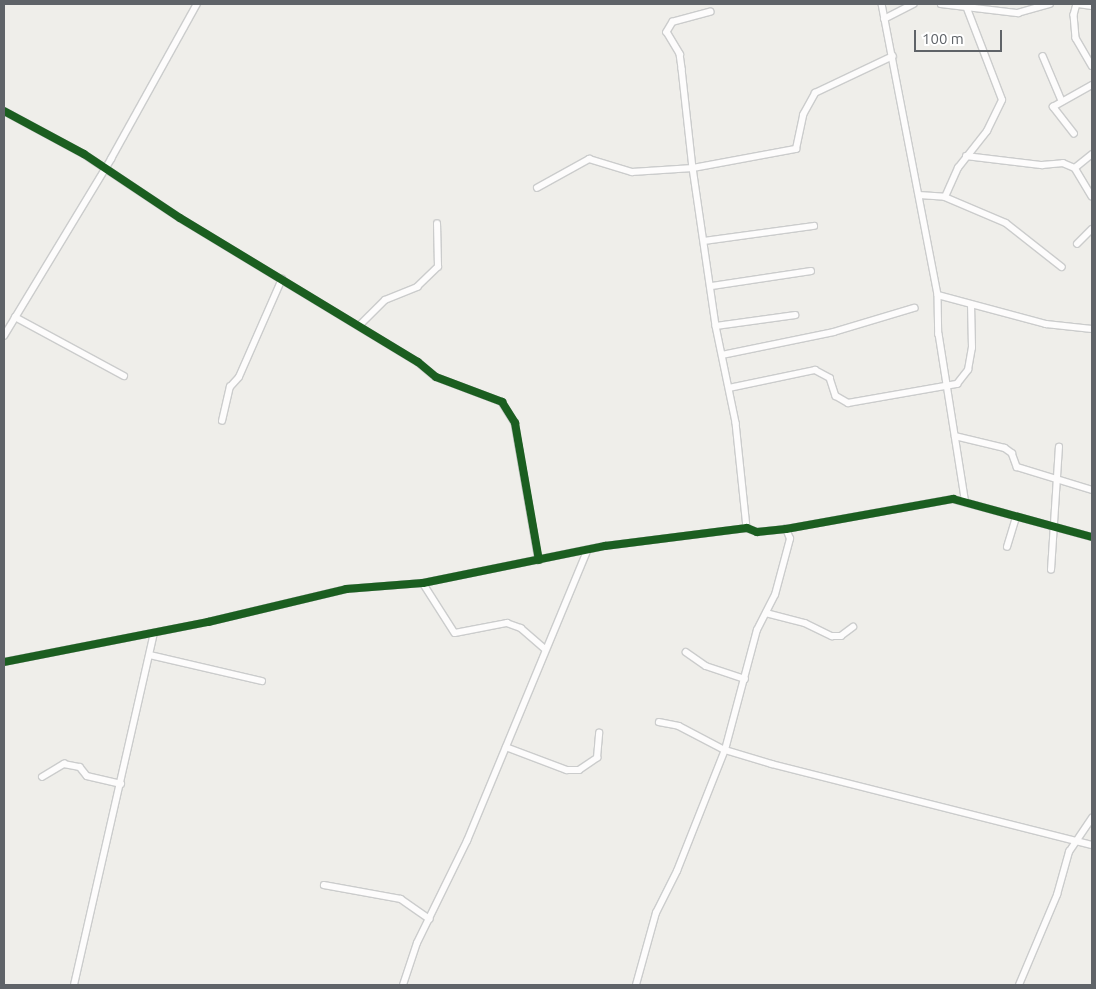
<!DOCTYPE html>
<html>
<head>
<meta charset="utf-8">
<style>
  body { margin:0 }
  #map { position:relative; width:1096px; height:989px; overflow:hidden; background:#efeeea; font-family:Ubuntu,sans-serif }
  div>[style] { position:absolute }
  .roads { filter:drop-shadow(1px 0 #cbcccc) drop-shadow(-1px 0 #cbcccc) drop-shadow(0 1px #cbcccc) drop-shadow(0 -1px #cbcccc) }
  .minor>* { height:5.5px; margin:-2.75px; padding:0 2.75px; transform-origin:2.75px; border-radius:2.75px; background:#fdfcfc }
  .cycleway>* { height:8px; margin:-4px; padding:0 4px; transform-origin:4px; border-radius:4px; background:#1b5e20 }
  span { translate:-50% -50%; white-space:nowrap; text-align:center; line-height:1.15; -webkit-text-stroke:4px #fff; paint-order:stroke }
  .frame { position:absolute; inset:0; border:5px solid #5f6368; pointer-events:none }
  .scale { position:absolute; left:914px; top:30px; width:88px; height:22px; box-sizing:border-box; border:2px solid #5f6368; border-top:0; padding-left:6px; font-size:15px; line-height:18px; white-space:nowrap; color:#5f6368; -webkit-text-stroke:4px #fff; paint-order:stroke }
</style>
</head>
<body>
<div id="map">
  <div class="roads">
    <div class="minor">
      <div style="left:882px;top:4px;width:296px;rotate:79.1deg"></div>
      <div style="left:938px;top:295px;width:39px;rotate:89deg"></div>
      <div style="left:939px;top:334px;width:167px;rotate:81deg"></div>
      <div style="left:941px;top:4px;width:78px;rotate:6.7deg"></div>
      <div style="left:1018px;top:13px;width:33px;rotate:-16deg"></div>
      <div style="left:1077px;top:4px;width:11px;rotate:105deg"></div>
      <div style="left:1074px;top:15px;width:23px;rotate:85deg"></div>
      <div style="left:1076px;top:38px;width:32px;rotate:60deg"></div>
      <div style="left:1078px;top:4px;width:14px;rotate:8deg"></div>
      <div style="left:711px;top:12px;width:39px;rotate:165deg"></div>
      <div style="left:673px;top:22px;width:12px;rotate:121deg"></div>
      <div style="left:667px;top:32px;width:26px;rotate:59deg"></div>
      <div style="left:680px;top:54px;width:15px;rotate:82deg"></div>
      <div style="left:682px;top:69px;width:100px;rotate:83.7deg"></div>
      <div style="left:693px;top:168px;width:160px;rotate:81.7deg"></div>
      <div style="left:716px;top:326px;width:99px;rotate:78.3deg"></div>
      <div style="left:736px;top:423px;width:106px;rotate:84deg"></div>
      <div style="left:884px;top:19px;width:33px;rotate:-27deg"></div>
      <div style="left:1043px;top:56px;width:49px;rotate:67.1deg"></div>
      <div style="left:4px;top:111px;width:91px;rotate:28.3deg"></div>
      <div style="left:84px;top:154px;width:115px;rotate:33.7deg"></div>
      <div style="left:180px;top:218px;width:278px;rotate:31.2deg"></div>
      <div style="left:418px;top:362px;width:23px;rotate:40deg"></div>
      <div style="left:436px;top:377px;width:71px;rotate:20.7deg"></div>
      <div style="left:502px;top:402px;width:25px;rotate:58deg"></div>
      <div style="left:515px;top:423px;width:139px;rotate:80.1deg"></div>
      <div style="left:1074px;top:134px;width:34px;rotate:-128deg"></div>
      <div style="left:1053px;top:107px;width:45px;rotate:-29.4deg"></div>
      <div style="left:966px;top:156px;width:77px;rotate:6.8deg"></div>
      <div style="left:1042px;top:165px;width:21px;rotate:-5deg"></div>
      <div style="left:1063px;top:163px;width:13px;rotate:23deg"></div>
      <div style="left:1075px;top:168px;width:33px;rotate:59deg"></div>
      <div style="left:1075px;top:168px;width:22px;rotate:-39deg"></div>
      <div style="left:537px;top:188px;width:60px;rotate:-29.1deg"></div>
      <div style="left:589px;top:159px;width:45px;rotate:16.8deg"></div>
      <div style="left:632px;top:172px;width:61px;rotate:-3.8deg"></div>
      <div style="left:693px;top:168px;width:105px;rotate:-10.5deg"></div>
      <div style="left:796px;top:149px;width:35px;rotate:-78deg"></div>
      <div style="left:803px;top:115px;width:25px;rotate:-61deg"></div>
      <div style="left:815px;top:93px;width:86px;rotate:-25.4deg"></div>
      <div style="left:919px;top:195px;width:26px;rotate:4deg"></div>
      <div style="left:945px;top:197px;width:66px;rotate:23.1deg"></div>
      <div style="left:1006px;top:223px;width:71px;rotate:38.2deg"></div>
      <div style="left:945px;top:197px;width:32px;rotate:-66deg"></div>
      <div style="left:958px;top:168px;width:47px;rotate:-51.9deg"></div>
      <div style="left:987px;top:131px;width:34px;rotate:-64deg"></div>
      <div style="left:1002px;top:100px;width:97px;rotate:-111deg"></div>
      <div style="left:704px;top:241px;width:111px;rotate:-7.8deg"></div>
      <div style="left:1077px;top:244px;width:21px;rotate:-45deg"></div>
      <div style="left:712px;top:286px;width:100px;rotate:-8.6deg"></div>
      <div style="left:938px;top:295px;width:112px;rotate:15deg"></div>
      <div style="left:1046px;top:324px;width:46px;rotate:6.2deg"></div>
      <div style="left:15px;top:317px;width:124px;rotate:28.4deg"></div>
      <div style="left:360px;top:325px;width:35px;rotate:-45deg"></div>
      <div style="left:385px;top:300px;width:35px;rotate:-22deg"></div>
      <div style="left:417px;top:287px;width:29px;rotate:-44deg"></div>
      <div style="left:438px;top:267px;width:43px;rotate:-91.3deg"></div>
      <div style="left:716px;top:326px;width:80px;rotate:-7.9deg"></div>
      <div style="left:4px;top:336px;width:207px;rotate:-58.8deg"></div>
      <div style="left:111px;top:159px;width:177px;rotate:-61deg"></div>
      <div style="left:722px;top:355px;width:114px;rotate:-11.6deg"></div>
      <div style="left:834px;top:332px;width:84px;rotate:-16.7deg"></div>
      <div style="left:729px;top:388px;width:88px;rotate:-11.8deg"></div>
      <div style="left:815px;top:370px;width:17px;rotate:28deg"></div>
      <div style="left:830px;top:378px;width:19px;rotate:72deg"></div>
      <div style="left:836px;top:396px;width:14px;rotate:30deg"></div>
      <div style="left:848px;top:403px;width:111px;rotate:-9.9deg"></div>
      <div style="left:957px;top:384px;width:18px;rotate:-52deg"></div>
      <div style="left:968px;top:370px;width:22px;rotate:-80deg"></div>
      <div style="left:972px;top:348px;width:43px;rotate:-91.3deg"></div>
      <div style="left:222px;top:421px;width:35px;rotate:-77deg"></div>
      <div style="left:230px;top:387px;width:13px;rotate:-48deg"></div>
      <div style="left:239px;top:377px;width:107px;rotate:-66.3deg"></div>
      <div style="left:955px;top:436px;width:51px;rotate:13.5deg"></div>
      <div style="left:1005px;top:448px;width:9px;rotate:36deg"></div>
      <div style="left:1012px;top:453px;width:15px;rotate:70deg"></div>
      <div style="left:1017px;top:467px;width:78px;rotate:17deg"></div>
      <div style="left:1007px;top:547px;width:31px;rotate:-73deg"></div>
      <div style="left:1051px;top:570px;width:123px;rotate:-86.3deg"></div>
      <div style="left:423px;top:583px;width:59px;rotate:57.4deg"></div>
      <div style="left:455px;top:633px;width:53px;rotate:-10.9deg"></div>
      <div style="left:507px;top:623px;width:15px;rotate:20deg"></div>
      <div style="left:521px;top:628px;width:32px;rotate:41deg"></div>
      <div style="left:766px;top:613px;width:40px;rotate:14.4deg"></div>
      <div style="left:805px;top:623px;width:30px;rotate:26deg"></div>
      <div style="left:832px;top:636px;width:9px"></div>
      <div style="left:841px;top:636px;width:15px;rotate:-37deg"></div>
      <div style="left:686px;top:652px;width:24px;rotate:35deg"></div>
      <div style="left:706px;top:666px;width:41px;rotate:18.4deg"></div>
      <div style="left:150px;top:655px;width:115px;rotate:13.1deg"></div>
      <div style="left:4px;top:662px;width:208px;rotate:-11.1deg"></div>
      <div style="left:208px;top:622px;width:142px;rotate:-13.4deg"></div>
      <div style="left:346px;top:589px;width:77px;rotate:-4.5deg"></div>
      <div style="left:423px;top:583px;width:186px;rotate:-11.5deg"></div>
      <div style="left:605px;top:546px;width:143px;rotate:-7.2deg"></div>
      <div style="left:747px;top:528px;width:11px;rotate:22deg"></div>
      <div style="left:757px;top:532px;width:29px;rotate:-6deg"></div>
      <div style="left:786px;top:529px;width:170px;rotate:-10.2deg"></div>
      <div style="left:953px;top:499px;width:144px;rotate:15.3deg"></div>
      <div style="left:659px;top:722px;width:20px;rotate:11deg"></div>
      <div style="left:679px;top:726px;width:52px;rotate:27.6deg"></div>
      <div style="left:725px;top:750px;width:49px;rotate:16.6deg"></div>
      <div style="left:772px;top:764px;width:330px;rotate:14.2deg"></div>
      <div style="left:506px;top:747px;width:65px;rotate:20.7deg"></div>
      <div style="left:567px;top:770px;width:12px"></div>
      <div style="left:579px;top:770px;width:22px;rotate:-34deg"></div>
      <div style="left:597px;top:758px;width:25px;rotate:-85deg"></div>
      <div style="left:42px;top:777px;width:26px;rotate:-31deg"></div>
      <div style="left:64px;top:764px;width:16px;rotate:11deg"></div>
      <div style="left:80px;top:767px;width:11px;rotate:52deg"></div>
      <div style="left:87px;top:776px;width:35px;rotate:13deg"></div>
      <div style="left:324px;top:885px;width:78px;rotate:10.3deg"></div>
      <div style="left:401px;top:899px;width:35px;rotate:35deg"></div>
      <div style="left:74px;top:985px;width:360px;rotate:-77.2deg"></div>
      <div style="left:403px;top:985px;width:44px;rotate:-71.6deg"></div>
      <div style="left:417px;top:943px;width:114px;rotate:-63.9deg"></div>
      <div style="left:467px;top:841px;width:314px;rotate:-67.5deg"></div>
      <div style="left:636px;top:985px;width:75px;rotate:-74.5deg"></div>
      <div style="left:656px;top:913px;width:47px;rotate:-63.4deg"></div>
      <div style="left:677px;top:871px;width:130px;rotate:-68.4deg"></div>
      <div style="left:725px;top:750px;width:124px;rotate:-75.1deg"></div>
      <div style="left:757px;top:630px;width:39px;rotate:-63deg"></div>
      <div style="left:775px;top:595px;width:58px;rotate:-75deg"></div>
      <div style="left:790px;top:539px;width:11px;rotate:-112deg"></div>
      <div style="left:1019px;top:985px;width:98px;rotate:-67.1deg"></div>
      <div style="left:1057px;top:895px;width:45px;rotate:-74.4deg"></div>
      <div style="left:1069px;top:852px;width:41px;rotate:-55.9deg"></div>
    </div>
  </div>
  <div class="cycleway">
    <div style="left:4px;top:111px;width:91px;rotate:28.3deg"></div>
    <div style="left:84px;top:154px;width:115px;rotate:33.7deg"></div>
    <div style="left:180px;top:218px;width:278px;rotate:31.2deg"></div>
    <div style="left:418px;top:362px;width:23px;rotate:40deg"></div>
    <div style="left:436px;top:377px;width:71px;rotate:20.7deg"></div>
    <div style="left:502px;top:402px;width:25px;rotate:58deg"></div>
    <div style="left:515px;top:423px;width:139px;rotate:80.1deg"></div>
    <div style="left:4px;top:662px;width:208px;rotate:-11.1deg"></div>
    <div style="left:208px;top:622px;width:142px;rotate:-13.4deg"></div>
    <div style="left:346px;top:589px;width:77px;rotate:-4.5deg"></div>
    <div style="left:423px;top:583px;width:186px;rotate:-11.5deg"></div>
    <div style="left:605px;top:546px;width:143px;rotate:-7.2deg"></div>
    <div style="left:747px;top:528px;width:11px;rotate:22deg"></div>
    <div style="left:757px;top:532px;width:29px;rotate:-6deg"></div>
    <div style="left:786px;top:529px;width:170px;rotate:-10.2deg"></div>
    <div style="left:953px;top:499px;width:144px;rotate:15.3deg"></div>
  </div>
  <div class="frame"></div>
  <div class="scale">100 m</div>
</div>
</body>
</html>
